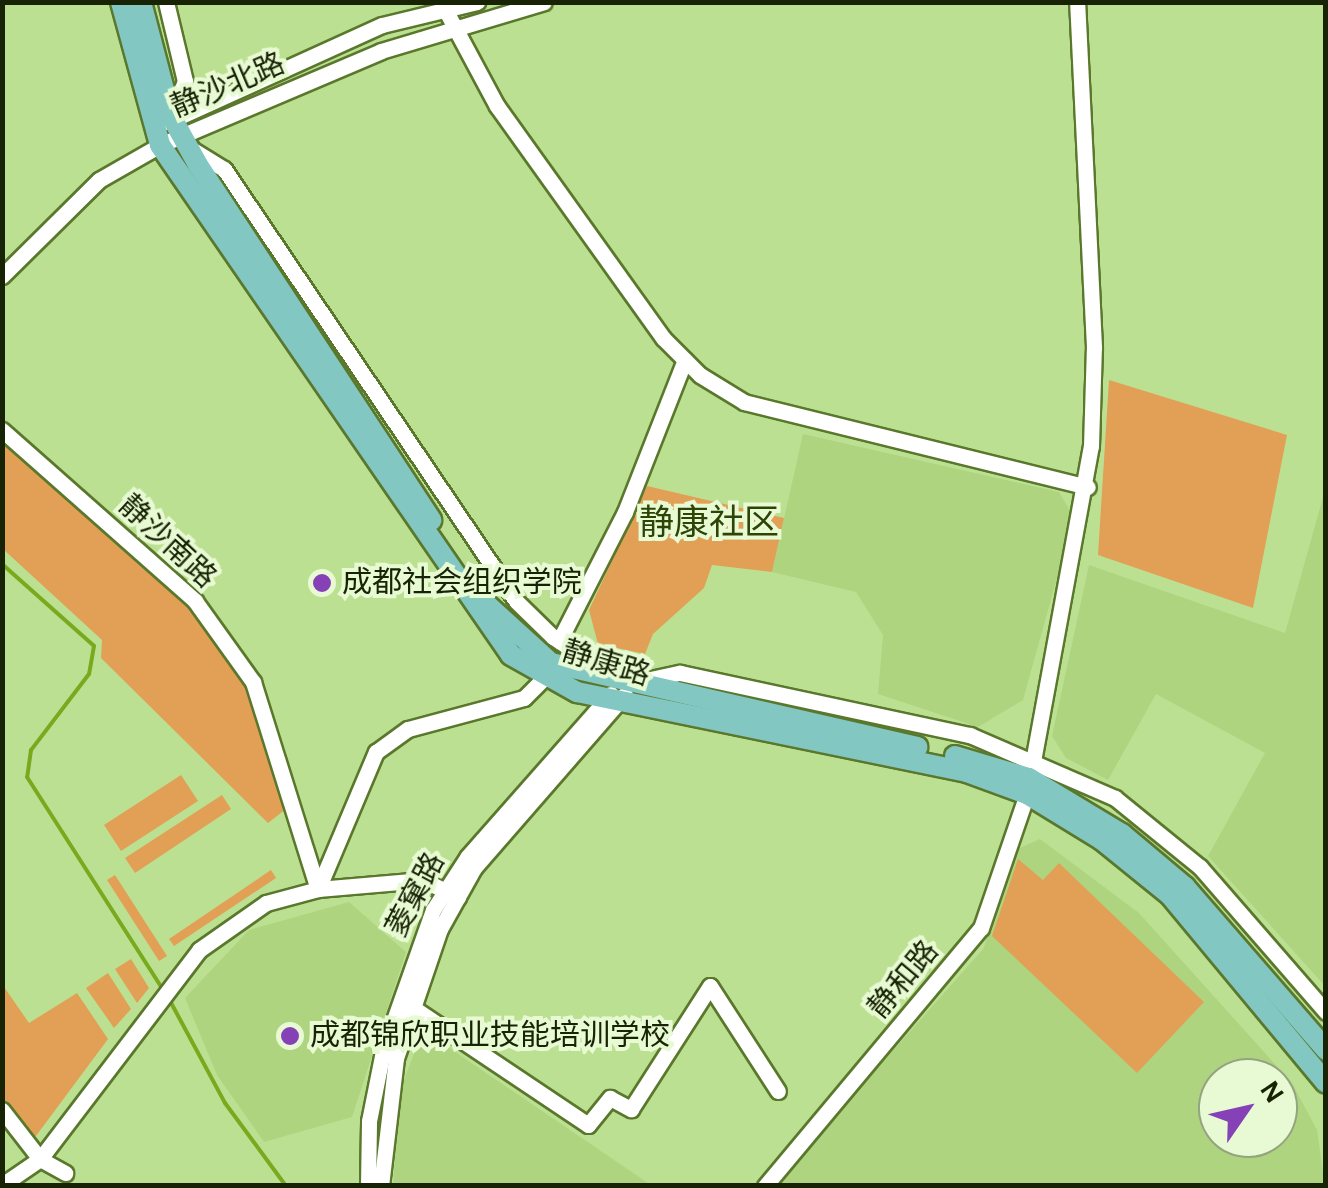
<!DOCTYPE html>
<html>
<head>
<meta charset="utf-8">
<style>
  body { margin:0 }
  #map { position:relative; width:1328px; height:1188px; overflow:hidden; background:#bce091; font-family:"Alegreya Sans","Noto Sans SC",sans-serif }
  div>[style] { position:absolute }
  .built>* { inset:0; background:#afd47f }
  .green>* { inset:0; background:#e1a056 }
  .stream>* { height:4px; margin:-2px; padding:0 2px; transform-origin:2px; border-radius:2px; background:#79aa1e }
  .roads { filter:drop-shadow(2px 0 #5a782c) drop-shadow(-2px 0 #5a782c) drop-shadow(0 2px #5a782c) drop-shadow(0 -2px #5a782c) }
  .minor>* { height:15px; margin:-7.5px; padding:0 7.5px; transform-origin:7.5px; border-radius:7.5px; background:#fff }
  .major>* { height:20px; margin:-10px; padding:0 10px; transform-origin:10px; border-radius:10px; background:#82c7c2 }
  .dots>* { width:28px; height:28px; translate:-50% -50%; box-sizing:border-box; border:5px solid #e7fad3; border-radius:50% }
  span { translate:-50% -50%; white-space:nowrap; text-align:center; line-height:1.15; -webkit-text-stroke:8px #e7fad3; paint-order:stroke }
  .street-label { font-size:30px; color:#172304 }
  .poi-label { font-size:30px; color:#172304 }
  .left { translate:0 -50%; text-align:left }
  .quarter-label { font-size:35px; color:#2e4406 }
  .frame { position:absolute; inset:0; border:5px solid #172304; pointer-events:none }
  .north { position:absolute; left:1198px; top:1058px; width:100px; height:100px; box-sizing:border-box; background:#e7fad3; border:2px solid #94a480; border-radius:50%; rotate:56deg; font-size:28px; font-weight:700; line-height:40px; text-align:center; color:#172304 }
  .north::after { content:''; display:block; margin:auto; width:35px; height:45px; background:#8541b5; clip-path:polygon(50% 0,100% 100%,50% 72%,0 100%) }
</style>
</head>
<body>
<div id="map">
  <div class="built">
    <div style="clip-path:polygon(803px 434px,1059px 492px,1074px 517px,1023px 700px,978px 727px,878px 694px,883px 635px,856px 592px,772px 572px)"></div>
    <div style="clip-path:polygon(1325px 490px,1325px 986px,1208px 856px,1265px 753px,1156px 694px,1108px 780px,1066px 758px,1052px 736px,1089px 565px,1285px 633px)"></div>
    <div style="clip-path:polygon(evenodd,1040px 839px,1139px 913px,1292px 1083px,1317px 1130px,1325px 1186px,773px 1186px,984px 948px,1009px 853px,1040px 839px,1218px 1078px,1278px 1078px,1278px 1138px,1218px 1138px,1218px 1078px)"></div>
    <div style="clip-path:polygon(349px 902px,406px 952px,352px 1117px,264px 1142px,217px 1075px,185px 998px,249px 930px)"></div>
    <div style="clip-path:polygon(423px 1030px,651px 1185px,393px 1186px,399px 1093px)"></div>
  </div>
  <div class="green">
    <div style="clip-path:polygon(1109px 380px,1287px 435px,1253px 608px,1098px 555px)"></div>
    <div style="clip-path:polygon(3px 438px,201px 619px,245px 685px,286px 809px,268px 823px,101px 658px,102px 640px,3px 549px)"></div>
    <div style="clip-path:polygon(647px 486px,784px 518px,772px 572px,712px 565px,704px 588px,653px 634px,645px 654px,598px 644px,589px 610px)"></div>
    <div style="clip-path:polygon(181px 775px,198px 801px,121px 851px,104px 825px)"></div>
    <div style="clip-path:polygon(222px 795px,231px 809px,135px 873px,125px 858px)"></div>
    <div style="clip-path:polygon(1018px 859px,1043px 880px,1059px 863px,1204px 1002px,1137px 1073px,992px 936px)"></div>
    <div style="clip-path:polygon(271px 870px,276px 878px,174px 946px,169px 939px)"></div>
    <div style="clip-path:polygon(115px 875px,167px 956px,159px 961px,107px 880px)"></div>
    <div style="clip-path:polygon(131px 959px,149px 988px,137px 1003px,115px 969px)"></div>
    <div style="clip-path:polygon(108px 973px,131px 1009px,114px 1028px,86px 988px)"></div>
    <div style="clip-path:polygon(2px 984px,29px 1023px,77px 993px,108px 1039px,33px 1140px,3px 1099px)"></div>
  </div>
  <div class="stream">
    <div style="left:2px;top:564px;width:123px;rotate:41.7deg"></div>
    <div style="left:94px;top:646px;width:28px;rotate:100deg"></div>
    <div style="left:89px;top:674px;width:96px;rotate:127.3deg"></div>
    <div style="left:31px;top:750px;width:27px;rotate:98deg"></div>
    <div style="left:27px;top:777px;width:254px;rotate:57.4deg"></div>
    <div style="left:169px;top:999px;width:118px;rotate:61.7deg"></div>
    <div style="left:225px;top:1103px;width:103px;rotate:53.7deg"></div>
  </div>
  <div class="roads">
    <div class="minor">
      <div style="left:166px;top:2px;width:81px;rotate:76.5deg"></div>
      <div style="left:185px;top:81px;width:38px;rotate:112deg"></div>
      <div style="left:446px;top:11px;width:108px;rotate:61.8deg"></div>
      <div style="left:497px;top:106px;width:285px;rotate:54.4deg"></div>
      <div style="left:663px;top:338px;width:52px;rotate:45deg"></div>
      <div style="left:700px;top:375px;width:52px;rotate:31.5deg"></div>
      <div style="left:744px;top:402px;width:354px;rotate:13.9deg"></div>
      <div style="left:168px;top:122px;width:235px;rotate:-24.4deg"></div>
      <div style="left:382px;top:25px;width:98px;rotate:-13.6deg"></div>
      <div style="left:190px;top:148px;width:40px;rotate:32deg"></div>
      <div style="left:224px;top:169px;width:521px;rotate:55.94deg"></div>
      <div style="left:516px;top:601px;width:52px;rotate:44.2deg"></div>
      <div style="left:553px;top:637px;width:69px;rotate:33.7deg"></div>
      <div style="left:2px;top:276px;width:136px;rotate:-44.7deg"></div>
      <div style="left:99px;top:180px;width:70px;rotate:-29.8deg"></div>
      <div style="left:160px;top:145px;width:240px;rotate:-23deg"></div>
      <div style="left:381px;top:51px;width:170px;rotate:-16.7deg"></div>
      <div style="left:2px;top:430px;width:258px;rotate:41.5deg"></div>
      <div style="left:195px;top:601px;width:100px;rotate:54.4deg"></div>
      <div style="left:253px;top:682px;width:217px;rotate:72.6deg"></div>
      <div style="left:318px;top:889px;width:105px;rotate:-4.9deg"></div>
      <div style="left:423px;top:880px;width:39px;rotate:26deg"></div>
      <div style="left:559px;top:641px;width:145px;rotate:-62.9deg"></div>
      <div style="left:625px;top:512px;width:163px;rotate:-68.5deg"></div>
      <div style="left:641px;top:681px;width:40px;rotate:-12deg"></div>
      <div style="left:680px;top:673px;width:297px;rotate:12.1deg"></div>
      <div style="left:970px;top:735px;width:158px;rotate:23.5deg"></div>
      <div style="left:1115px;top:798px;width:109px;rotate:39.1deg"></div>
      <div style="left:1200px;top:867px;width:192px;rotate:49deg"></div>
      <div style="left:412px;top:1007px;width:212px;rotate:33.8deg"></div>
      <div style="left:588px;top:1125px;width:35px;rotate:-51deg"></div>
      <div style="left:610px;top:1098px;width:24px;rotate:28deg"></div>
      <div style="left:631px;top:1109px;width:146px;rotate:-57.3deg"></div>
      <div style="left:710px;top:986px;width:125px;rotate:57.1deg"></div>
      <div style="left:2px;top:1110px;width:62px;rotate:52.2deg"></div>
      <div style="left:40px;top:1159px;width:29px;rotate:29deg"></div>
      <div style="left:2px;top:1185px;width:46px;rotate:-34.4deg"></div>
      <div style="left:40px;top:1159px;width:263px;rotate:-52.7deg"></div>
      <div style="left:199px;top:950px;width:82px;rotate:-35deg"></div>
      <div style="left:266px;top:903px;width:54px;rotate:-15.1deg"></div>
      <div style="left:318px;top:889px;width:149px;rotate:-67.1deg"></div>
      <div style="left:376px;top:752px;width:39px;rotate:-36deg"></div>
      <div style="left:408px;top:729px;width:120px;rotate:-15deg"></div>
      <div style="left:524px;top:698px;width:28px;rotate:-45deg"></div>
      <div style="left:368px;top:1186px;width:65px;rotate:-89.1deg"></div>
      <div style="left:369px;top:1121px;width:71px;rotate:-78.7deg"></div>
      <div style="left:383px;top:1051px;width:150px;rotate:-70.5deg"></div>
      <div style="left:433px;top:910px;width:64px;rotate:-57.1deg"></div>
      <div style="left:468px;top:856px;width:216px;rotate:-48.6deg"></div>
      <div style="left:381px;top:1186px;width:129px;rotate:-83.3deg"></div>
      <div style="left:396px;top:1058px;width:136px;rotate:-71.2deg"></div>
      <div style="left:440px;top:929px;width:70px;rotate:-60.9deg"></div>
      <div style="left:474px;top:868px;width:230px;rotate:-49deg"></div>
      <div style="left:765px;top:1186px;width:336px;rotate:-50.1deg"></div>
      <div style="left:981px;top:928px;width:142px;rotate:-71.1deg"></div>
      <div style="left:1027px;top:794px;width:354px;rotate:-79.6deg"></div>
      <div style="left:1091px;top:446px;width:99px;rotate:-88.3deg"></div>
      <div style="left:1094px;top:347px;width:345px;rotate:-92.8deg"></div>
    </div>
    <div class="major">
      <div style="left:121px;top:2px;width:148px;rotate:74.7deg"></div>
      <div style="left:160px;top:145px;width:619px;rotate:55.46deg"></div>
      <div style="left:511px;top:655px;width:76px;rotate:29.3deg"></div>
      <div style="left:577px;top:692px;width:398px;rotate:11.6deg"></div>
      <div style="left:967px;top:772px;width:64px;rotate:20.1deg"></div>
      <div style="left:1027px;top:794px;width:88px;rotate:31.5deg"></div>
      <div style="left:1102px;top:840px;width:87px;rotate:39deg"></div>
      <div style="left:1170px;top:895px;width:244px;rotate:50.3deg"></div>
      <div style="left:141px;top:2px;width:118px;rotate:75.3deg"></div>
      <div style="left:171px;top:116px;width:56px;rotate:61.1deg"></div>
      <div style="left:198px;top:165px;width:425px;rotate:56.7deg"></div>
      <div style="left:485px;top:603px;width:89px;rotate:42.3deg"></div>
      <div style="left:551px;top:663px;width:376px;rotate:12.9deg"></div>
      <div style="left:955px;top:756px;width:77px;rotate:16.6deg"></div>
      <div style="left:1029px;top:778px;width:109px;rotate:31.1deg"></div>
      <div style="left:1122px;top:834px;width:82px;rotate:40.1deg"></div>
      <div style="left:1185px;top:887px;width:216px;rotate:49.1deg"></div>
    </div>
  </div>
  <div class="dots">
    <div style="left:322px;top:583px;background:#8541b5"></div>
    <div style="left:290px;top:1036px;background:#8541b5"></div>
  </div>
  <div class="street-label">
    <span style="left:228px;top:86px;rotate:-23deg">静沙北路</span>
    <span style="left:167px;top:542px;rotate:43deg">静沙南路</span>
    <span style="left:606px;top:664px;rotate:17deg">静康路</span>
    <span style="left:416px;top:895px;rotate:-62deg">菱窠路</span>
    <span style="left:904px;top:980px;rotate:-50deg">静和路</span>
  </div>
  <div class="poi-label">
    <span class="left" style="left:342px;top:583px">成都社会组织学院</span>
    <span class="left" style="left:310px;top:1036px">成都锦欣职业技能培训学校</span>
  </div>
  <div class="quarter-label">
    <span style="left:709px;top:524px">静康社区</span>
  </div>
  <div class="frame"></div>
  <div class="north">N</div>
</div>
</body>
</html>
